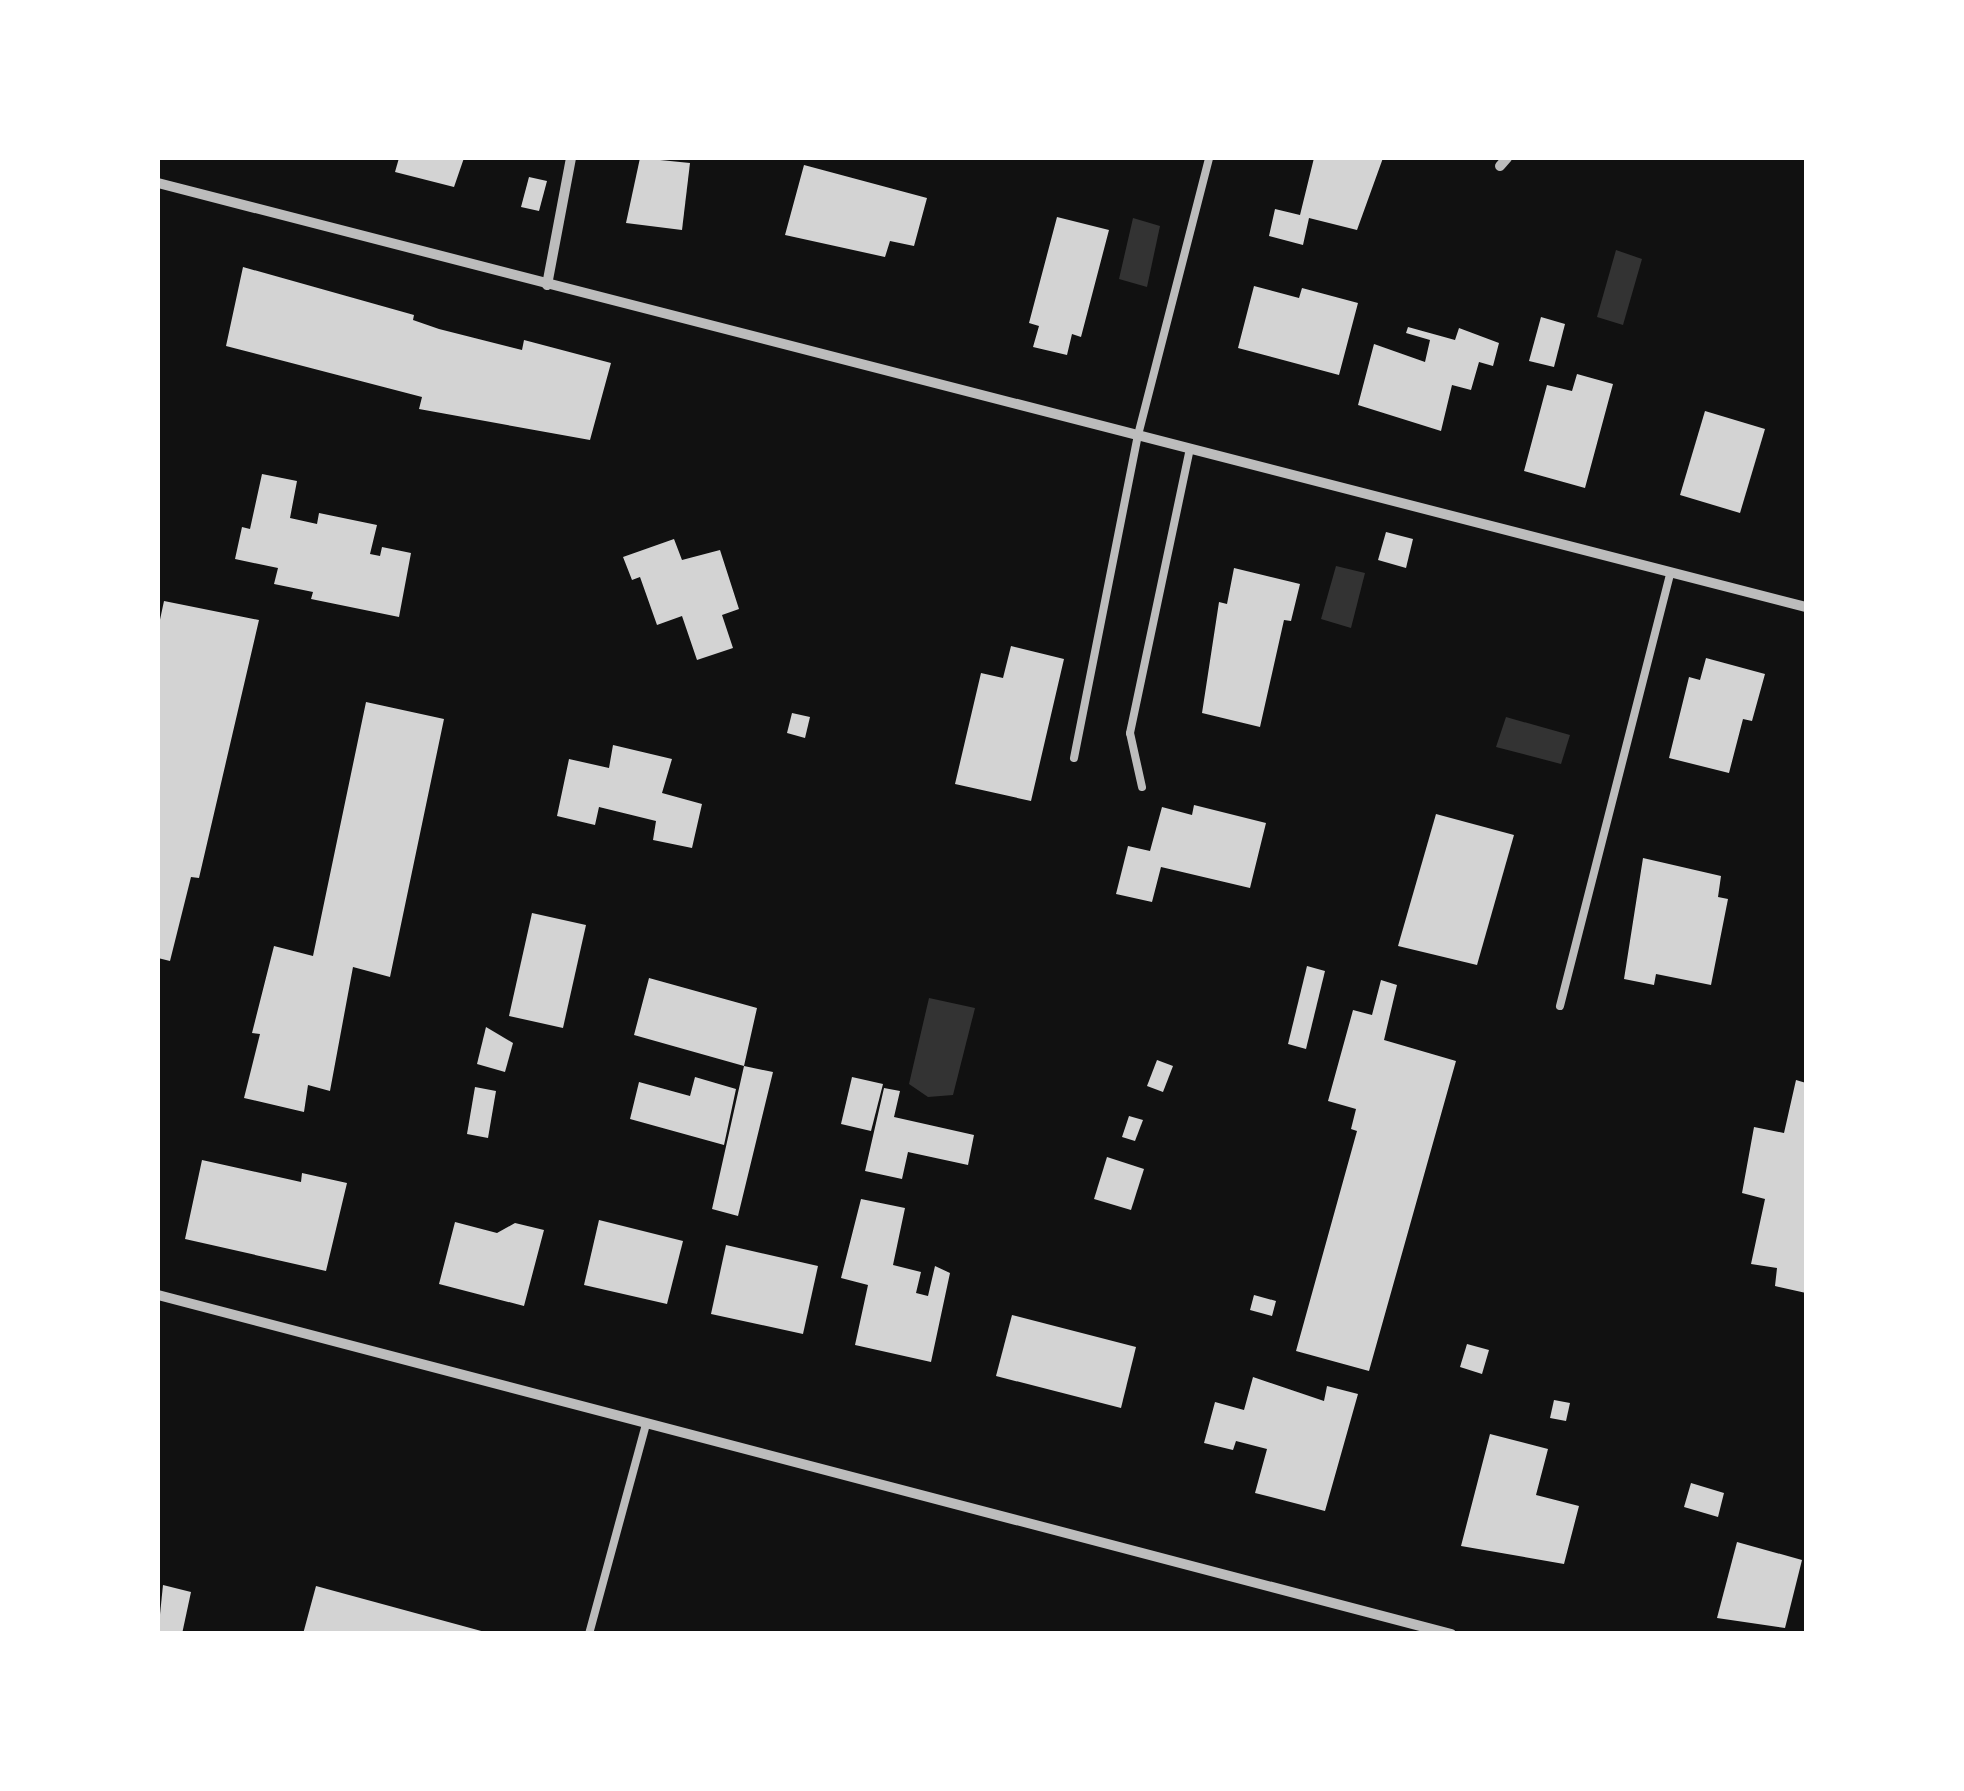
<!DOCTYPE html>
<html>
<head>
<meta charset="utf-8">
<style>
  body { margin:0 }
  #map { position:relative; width:1964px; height:1791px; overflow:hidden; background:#111; font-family:Inter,sans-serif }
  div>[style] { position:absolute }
  .water>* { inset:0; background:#333 }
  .building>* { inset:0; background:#d3d3d3 }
  .service>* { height:8px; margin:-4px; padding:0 4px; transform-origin:4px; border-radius:4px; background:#bcbcbc }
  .minor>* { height:10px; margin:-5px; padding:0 5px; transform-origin:5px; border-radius:5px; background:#bcbcbc }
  span { translate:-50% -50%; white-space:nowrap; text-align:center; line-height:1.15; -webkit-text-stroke:10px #fff; paint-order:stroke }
  .frame { position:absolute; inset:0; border:160px solid #fff; pointer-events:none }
</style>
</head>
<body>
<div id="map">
  <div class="water">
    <div style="clip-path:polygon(1133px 218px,1160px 226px,1147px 287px,1119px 279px)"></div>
    <div style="clip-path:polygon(1616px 250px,1642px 259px,1623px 325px,1597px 317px)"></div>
    <div style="clip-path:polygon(1336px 566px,1365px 573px,1351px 628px,1321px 619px)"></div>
    <div style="clip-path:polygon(1506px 717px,1570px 735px,1561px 764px,1496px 747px)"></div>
    <div style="clip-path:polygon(929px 998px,975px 1008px,953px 1095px,928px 1097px,909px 1084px)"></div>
  </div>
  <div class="building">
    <div style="clip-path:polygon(399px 158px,464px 158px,454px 187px,395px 172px)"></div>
    <div style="clip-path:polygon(640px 158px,690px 163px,682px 230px,626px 223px)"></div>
    <div style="clip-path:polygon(1314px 158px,1383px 158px,1357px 230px,1309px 218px,1303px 245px,1269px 236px,1275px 209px,1300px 215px)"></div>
    <div style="clip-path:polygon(804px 165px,927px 198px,914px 246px,890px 241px,885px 257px,785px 235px)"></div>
    <div style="clip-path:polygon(529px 177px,547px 181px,539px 211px,521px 207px)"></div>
    <div style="clip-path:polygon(1057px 217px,1109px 230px,1081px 337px,1072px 334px,1067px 355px,1033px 347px,1039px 326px,1029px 323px)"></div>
    <div style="clip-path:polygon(243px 267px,414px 315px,413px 320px,439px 329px,522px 350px,524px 340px,611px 363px,590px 440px,419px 409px,422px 397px,226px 346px)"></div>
    <div style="clip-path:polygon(1254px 286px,1299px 298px,1302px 288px,1358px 303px,1339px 375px,1238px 348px)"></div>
    <div style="clip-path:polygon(1541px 317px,1565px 324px,1554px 367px,1529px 361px)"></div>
    <div style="clip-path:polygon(1408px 327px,1455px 340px,1459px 328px,1499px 343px,1493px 366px,1479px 362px,1471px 390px,1452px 385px,1441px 431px,1358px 405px,1374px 344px,1425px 362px,1430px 340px,1406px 333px)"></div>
    <div style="clip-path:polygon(1577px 374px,1613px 384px,1585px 488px,1524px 471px,1547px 385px,1572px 391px)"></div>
    <div style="clip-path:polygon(1705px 411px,1765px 429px,1740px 513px,1680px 495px)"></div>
    <div style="clip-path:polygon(262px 474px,297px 481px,290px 518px,317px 524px,319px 513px,377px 525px,370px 554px,380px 556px,382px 547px,411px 553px,399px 617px,311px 599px,313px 592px,274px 584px,278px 568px,235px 559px,242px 527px,250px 529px)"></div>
    <div style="clip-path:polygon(1386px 532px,1413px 539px,1406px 568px,1378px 560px)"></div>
    <div style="clip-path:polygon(674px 539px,682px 560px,720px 550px,739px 609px,722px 615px,733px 648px,697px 660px,682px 616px,657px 625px,640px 577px,632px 580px,623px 557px)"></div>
    <div style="clip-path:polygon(1234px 568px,1300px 584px,1291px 621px,1284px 620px,1260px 727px,1202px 713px,1219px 602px,1227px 604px)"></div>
    <div style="clip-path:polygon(164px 601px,259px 620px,199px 878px,191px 877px,170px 961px,158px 958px,158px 629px)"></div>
    <div style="clip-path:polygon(1011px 646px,1064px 659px,1031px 801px,955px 784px,981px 673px,1003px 678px)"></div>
    <div style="clip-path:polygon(1706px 658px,1765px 674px,1752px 721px,1743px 719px,1729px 773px,1669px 758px,1689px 677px,1700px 680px)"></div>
    <div style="clip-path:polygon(366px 702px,444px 719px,390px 977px,353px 967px,330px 1091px,308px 1085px,304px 1112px,244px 1098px,260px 1034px,252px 1033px,274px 946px,313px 956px)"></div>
    <div style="clip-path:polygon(792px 713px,810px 717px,805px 738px,787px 733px)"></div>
    <div style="clip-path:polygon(613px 745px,672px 759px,662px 793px,702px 804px,692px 848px,653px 840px,656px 821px,599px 807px,595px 825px,557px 816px,569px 759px,609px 768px)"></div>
    <div style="clip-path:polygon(1194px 805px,1266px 823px,1250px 888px,1161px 867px,1152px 902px,1116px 894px,1128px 846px,1150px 851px,1162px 807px,1192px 815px)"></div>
    <div style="clip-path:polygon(1436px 814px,1514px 835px,1477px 965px,1398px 946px)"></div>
    <div style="clip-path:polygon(1643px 858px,1721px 876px,1718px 897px,1728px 899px,1711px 985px,1656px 974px,1654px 985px,1624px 979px)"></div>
    <div style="clip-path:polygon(532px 913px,586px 925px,563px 1028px,509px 1016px)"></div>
    <div style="clip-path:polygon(1307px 966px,1325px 971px,1306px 1049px,1288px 1044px)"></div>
    <div style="clip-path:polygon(649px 978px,757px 1008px,744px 1066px,773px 1072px,738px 1216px,712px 1209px,744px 1066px,634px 1035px)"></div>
    <div style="clip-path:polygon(1381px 980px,1397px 985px,1384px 1040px,1456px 1061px,1369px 1371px,1296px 1351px,1357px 1131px,1351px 1129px,1356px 1109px,1328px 1101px,1353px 1010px,1372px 1015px)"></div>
    <div style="clip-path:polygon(486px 1027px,513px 1043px,505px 1072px,477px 1064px)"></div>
    <div style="clip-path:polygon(1157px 1060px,1173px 1066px,1163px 1092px,1147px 1086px)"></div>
    <div style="clip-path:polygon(695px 1077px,736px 1089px,724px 1145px,630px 1119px,639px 1082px,690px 1096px)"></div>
    <div style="clip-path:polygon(852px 1077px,883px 1084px,871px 1131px,841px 1124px)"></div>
    <div style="clip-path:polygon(1796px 1080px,1806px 1083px,1806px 1293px,1775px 1286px,1777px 1268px,1751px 1264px,1765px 1199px,1742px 1193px,1754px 1127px,1784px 1133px)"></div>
    <div style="clip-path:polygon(475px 1087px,496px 1091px,488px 1138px,467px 1134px)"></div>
    <div style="clip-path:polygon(884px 1088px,900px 1091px,894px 1117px,974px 1135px,968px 1165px,908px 1152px,902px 1179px,865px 1171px)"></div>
    <div style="clip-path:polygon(1129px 1116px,1143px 1120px,1135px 1141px,1122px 1137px)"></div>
    <div style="clip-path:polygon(1107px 1157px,1144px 1169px,1131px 1210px,1094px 1199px)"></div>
    <div style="clip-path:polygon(202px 1160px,301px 1182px,302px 1173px,347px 1183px,326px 1271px,185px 1239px)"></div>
    <div style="clip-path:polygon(861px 1199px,905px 1208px,893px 1265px,921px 1272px,916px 1293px,928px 1296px,935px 1266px,950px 1273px,931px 1362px,855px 1345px,868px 1285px,841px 1278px)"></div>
    <div style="clip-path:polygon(599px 1220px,683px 1241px,667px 1304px,584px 1285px)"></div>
    <div style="clip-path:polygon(455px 1222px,497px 1233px,515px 1223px,544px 1230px,524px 1306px,439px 1284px)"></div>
    <div style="clip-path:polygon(726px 1245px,818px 1266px,803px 1334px,711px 1314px)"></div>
    <div style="clip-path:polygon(1254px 1295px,1276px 1301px,1272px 1316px,1250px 1310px)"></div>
    <div style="clip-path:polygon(1012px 1315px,1136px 1347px,1121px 1408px,996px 1376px)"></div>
    <div style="clip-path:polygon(1467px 1344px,1489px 1350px,1482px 1374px,1460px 1367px)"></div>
    <div style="clip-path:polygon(1253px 1377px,1324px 1401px,1327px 1386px,1358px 1394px,1325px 1511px,1255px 1493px,1267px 1449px,1236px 1441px,1233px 1450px,1204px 1443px,1215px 1402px,1244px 1410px)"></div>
    <div style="clip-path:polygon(1554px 1400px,1570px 1403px,1566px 1421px,1550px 1418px)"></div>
    <div style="clip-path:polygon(1490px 1434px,1548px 1449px,1536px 1495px,1579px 1506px,1564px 1564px,1461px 1546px)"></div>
    <div style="clip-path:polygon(1691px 1483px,1724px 1493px,1718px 1517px,1684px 1507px)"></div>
    <div style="clip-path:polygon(1737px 1542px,1802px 1560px,1785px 1628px,1717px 1618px)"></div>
    <div style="clip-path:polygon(163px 1585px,191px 1592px,182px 1634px,158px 1634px)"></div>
    <div style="clip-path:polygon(316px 1586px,485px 1632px,485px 1634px,303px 1634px)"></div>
  </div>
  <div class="service">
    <div style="left:1074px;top:758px;width:329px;rotate:-78.8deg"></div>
    <div style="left:1138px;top:435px;width:286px;rotate:-75.6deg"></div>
    <div style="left:1142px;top:787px;width:55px;rotate:-102.5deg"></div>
    <div style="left:1130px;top:733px;width:291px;rotate:-78.1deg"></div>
    <div style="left:1560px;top:1006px;width:448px;rotate:-75.7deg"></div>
    <div style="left:589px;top:1634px;width:218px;rotate:-74.8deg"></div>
  </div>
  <div class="minor">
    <div style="left:1500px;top:166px;width:11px;rotate:-49deg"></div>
    <div style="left:158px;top:183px;width:1702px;rotate:14.43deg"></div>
    <div style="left:547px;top:285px;width:129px;rotate:-79.3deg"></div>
    <div style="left:158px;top:1295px;width:1337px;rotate:14.69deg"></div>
  </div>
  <div class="frame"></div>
</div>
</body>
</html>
